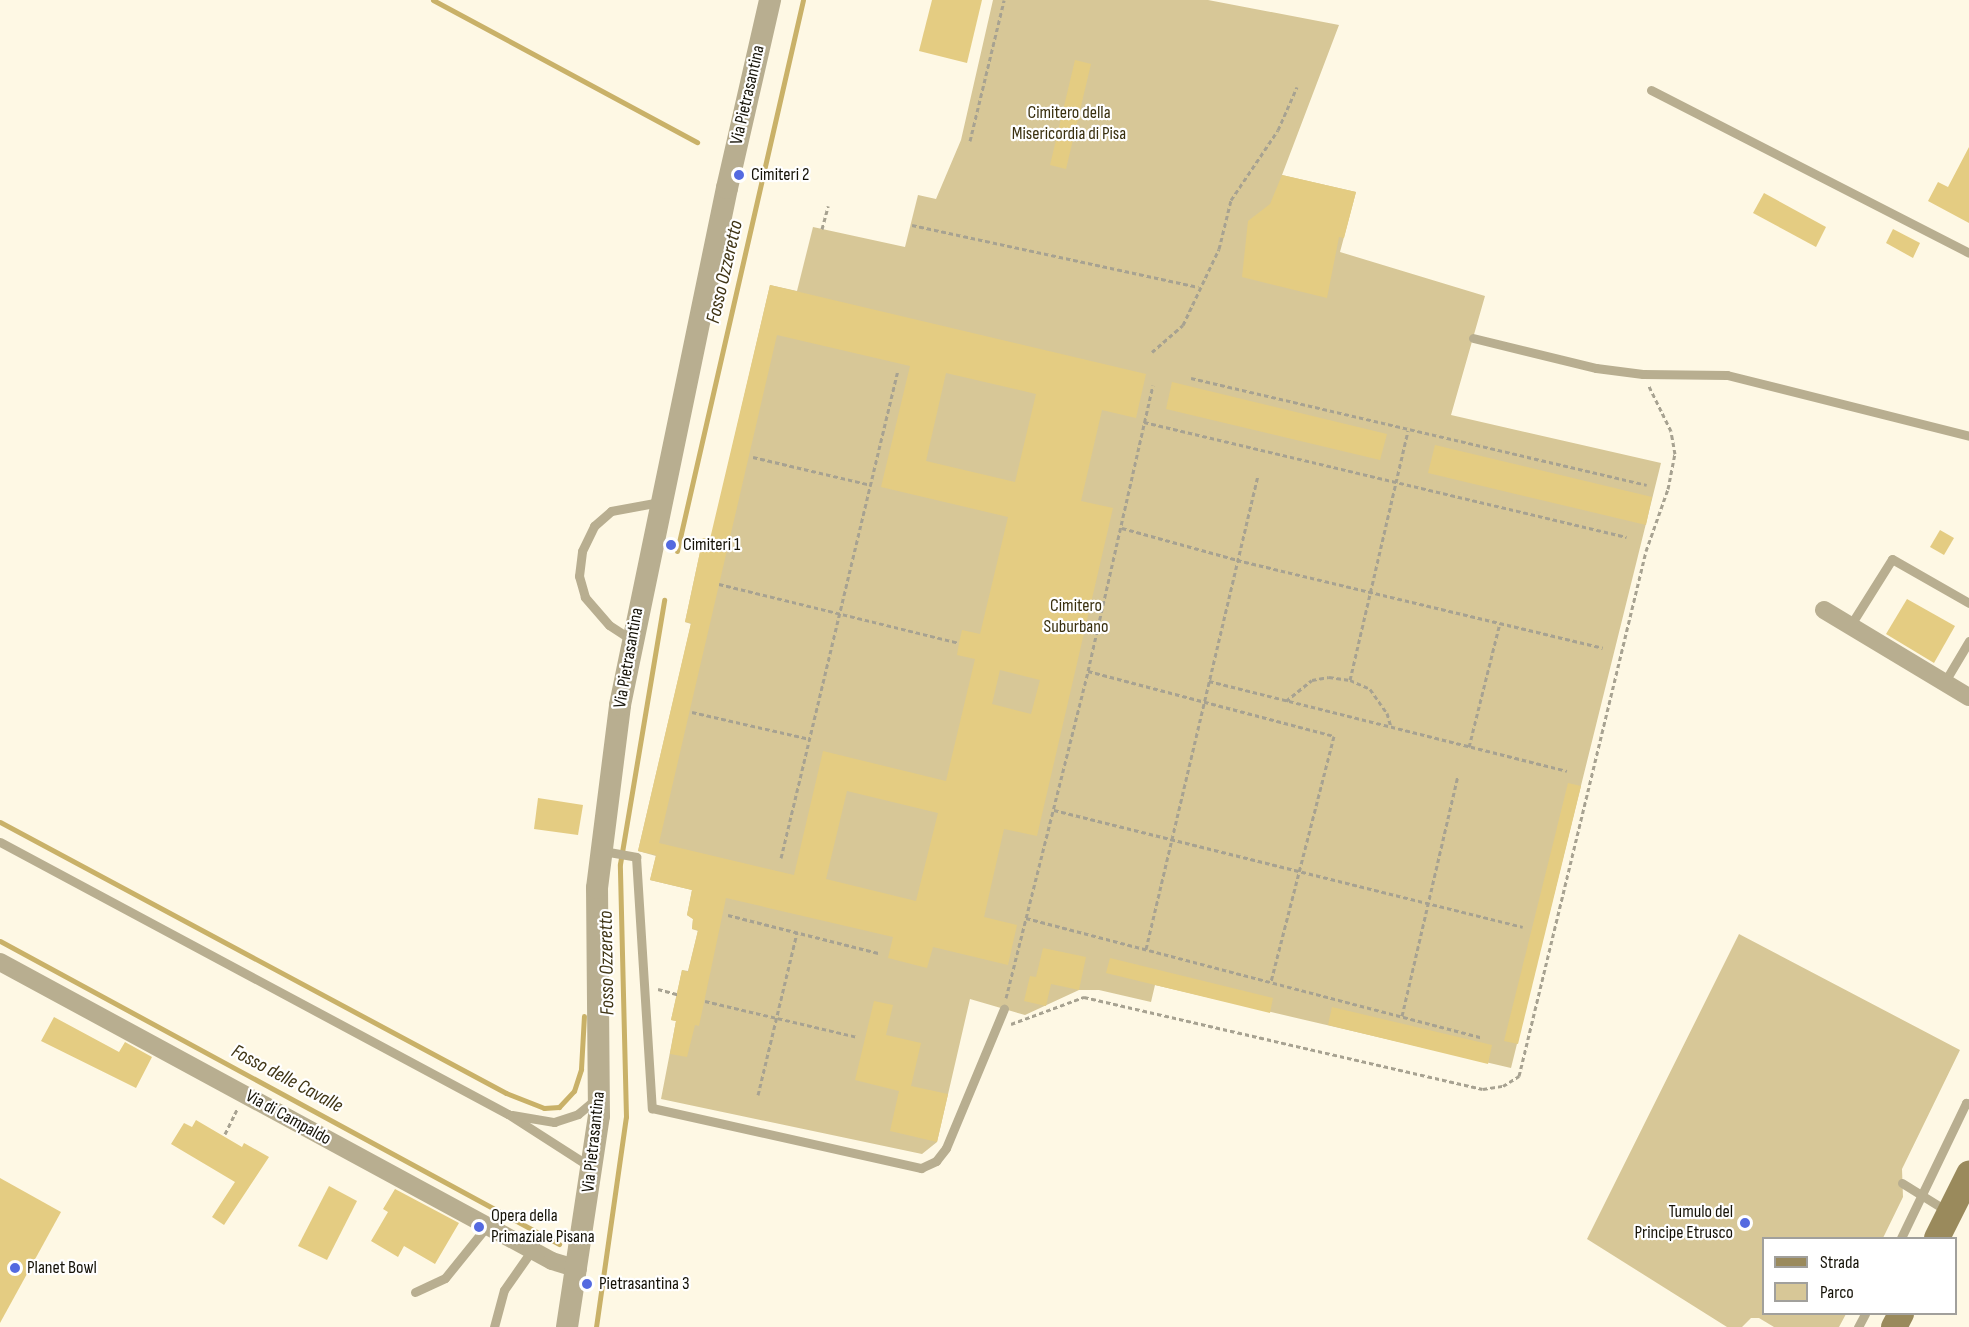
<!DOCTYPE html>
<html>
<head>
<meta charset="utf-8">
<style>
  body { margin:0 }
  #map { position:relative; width:1969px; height:1327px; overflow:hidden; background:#fef8e4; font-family:"Sofia Sans Condensed",sans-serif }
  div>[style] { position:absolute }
  .green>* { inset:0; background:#d7c797 }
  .stream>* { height:5px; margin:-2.5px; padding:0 2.5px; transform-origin:2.5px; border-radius:2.5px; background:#c9b168 }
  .building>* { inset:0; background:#e4cc82 }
  .path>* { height:3px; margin-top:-1.5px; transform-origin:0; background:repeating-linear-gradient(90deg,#a7a291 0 4.5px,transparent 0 7.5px) }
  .service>* { height:9px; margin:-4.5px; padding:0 4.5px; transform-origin:4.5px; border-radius:4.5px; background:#b8ae90 }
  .minor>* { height:18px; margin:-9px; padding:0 9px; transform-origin:9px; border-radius:9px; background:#b8ae90 }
  .tertiary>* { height:22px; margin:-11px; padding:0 11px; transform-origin:11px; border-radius:11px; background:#b8ae90 }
  .secondary>* { height:26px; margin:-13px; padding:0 13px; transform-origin:13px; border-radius:13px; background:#9a8a5c }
  .dots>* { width:16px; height:16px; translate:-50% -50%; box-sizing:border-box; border:3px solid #fff; border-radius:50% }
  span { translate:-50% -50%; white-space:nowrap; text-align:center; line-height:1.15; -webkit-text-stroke:4.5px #fff; paint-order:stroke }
  .street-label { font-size:18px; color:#151207 }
  .park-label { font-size:18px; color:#3a300f }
  .poi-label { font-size:18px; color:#151207 }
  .left { translate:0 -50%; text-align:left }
  .right { translate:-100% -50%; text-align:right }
  .water-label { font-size:20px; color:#403515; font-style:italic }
  .legend { position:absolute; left:1762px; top:1237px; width:195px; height:78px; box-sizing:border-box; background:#fff; border:2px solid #a1a09c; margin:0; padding:8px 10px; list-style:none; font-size:18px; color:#151207 }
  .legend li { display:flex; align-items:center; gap:12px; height:30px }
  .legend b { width:30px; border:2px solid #a1a09c }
</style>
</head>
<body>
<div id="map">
  <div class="green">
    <div style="clip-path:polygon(993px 0,1208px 0,1339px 25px,1282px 175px,1356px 192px,1340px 252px,1485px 296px,1451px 415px,1661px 463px,1511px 1068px,1155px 985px,1151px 1002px,1099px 990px,1079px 990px,1025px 1015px,970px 999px,937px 1142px,922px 1154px,661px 1099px,676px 1021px,671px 1020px,677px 994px,682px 970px,688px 971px,698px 931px,692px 929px,693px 919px,687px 915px,692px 890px,650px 880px,656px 856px,638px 851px,691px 624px,685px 622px,703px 538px,711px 539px,770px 285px,797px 291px,813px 227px,905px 247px,918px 195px,936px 199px,961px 140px)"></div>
    <div style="clip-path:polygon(1739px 934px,1960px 1050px,1902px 1169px,1903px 1197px,1883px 1238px,1764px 1238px,1764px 1314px,1846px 1314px,1839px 1327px,1774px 1327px,1759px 1318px,1751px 1318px,1742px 1327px,1727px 1327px,1587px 1239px)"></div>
  </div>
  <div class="stream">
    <div style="left:433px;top:0;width:300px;rotate:28.3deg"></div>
    <div style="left:677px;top:551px;width:565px;rotate:-77.12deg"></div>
    <div style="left:0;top:822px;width:574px;rotate:28.17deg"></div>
    <div style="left:506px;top:1093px;width:41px;rotate:21.5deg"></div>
    <div style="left:544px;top:1108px;width:15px;rotate:-4deg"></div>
    <div style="left:559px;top:1107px;width:22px;rotate:-47deg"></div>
    <div style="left:574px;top:1091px;width:23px;rotate:-72deg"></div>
    <div style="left:581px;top:1069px;width:53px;rotate:-86.8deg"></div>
    <div style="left:0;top:941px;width:636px;rotate:28.46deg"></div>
    <div style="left:596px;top:1327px;width:212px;rotate:-81.9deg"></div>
    <div style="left:626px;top:1117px;width:253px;rotate:-91.4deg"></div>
    <div style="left:620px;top:864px;width:268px;rotate:-80.5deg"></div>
  </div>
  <div class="building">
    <div style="clip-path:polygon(932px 0,982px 0,967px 63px,919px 51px)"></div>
    <div style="clip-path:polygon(1075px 60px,1091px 64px,1066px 169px,1050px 165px)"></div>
    <div style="clip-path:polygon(1969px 147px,1969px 223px,1928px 201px,1938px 182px,1948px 187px)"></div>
    <div style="clip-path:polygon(1282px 175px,1356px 192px,1344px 238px,1339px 237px,1327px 298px,1242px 277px,1248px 221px,1270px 204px)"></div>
    <div style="clip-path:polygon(1764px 193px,1826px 227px,1816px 247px,1753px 213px)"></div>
    <div style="clip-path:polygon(1893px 229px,1920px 243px,1913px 258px,1886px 243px)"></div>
    <div style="clip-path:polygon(evenodd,770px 285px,1146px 374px,1136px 418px,1102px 410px,1081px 501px,1113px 508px,1037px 836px,1004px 829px,984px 917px,1017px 925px,1008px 965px,933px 947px,927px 968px,888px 958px,893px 937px,726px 898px,699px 1026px,695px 1025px,687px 1057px,670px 1054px,676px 1021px,671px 1020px,682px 970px,688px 972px,698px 930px,692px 929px,693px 919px,687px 915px,692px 890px,650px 880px,656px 855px,638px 851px,691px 623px,685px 622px,703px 538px,710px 539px,770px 285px,777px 335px,910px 366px,881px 487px,1008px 517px,980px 634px,962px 630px,959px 643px,957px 655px,975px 659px,946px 781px,823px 751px,794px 875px,659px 843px,777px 335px,770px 285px,946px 373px,1036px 394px,1015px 482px,926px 461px,946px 373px,770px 285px,1000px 670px,1040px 680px,1031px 714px,992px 704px,1000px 670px,770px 285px,847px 791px,938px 813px,916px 901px,826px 879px,847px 791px)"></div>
    <div style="clip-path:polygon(1172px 382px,1387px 434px,1380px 460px,1166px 409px)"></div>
    <div style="clip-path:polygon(1435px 445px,1652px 497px,1646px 525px,1428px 473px)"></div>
    <div style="clip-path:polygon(1940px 530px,1954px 538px,1944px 555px,1930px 547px)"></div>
    <div style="clip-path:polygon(1907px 599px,1955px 626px,1934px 663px,1886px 634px)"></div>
    <div style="clip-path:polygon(1568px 783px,1581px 786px,1518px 1044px,1504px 1041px)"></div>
    <div style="clip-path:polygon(538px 798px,583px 805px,578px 835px,534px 829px)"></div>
    <div style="clip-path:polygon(1043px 948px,1086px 957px,1079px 990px,1051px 984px,1046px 1006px,1024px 1001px,1030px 976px,1036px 977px)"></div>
    <div style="clip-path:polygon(1110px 958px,1273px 998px,1270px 1013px,1106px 973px)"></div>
    <div style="clip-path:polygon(874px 1001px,893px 1005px,886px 1035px,921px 1043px,911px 1086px,948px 1094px,937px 1142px,890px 1131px,899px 1091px,855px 1080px)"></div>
    <div style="clip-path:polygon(1332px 1007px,1492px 1045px,1488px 1064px,1328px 1025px)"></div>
    <div style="clip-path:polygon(54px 1017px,119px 1052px,125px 1042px,152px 1057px,136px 1088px,41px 1041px)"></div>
    <div style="clip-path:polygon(196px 1120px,242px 1147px,244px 1143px,269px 1157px,224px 1225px,212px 1217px,235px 1182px,171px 1144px,184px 1123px,192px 1127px)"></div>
    <div style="clip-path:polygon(0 1178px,61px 1212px,0 1323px)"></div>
    <div style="clip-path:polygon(329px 1186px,357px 1201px,327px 1260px,298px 1246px)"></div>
    <div style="clip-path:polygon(395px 1189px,459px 1223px,435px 1264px,404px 1246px,398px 1257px,371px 1241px,388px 1212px,383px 1209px)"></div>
  </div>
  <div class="path">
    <div style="left:970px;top:141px;width:145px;rotate:-76.4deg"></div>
    <div style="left:912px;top:225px;width:293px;rotate:12.2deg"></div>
    <div style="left:822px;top:229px;width:24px;rotate:-75deg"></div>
    <div style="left:1152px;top:352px;width:41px;rotate:-41.1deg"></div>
    <div style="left:1183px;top:325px;width:84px;rotate:-64.7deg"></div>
    <div style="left:1219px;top:249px;width:50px;rotate:-76.2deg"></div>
    <div style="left:1231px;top:200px;width:84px;rotate:-56.1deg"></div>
    <div style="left:1278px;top:130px;width:47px;rotate:-66.2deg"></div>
    <div style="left:1191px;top:378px;width:468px;rotate:13.2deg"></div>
    <div style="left:1144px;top:422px;width:496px;rotate:13.4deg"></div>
    <div style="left:753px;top:457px;width:121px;rotate:13.3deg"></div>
    <div style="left:1122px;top:528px;width:119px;rotate:15.5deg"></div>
    <div style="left:1237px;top:560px;width:376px;rotate:13.5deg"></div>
    <div style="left:719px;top:584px;width:247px;rotate:13.8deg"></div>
    <div style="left:1088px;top:671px;width:254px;rotate:14.8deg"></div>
    <div style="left:1334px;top:736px;width:254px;rotate:104.4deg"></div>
    <div style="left:1350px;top:680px;width:256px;rotate:-76.9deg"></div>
    <div style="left:1209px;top:681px;width:369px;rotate:14.1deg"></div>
    <div style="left:1286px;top:701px;width:33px;rotate:-39deg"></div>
    <div style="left:1312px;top:680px;width:17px;rotate:-10deg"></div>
    <div style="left:1329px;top:677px;width:21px;rotate:8deg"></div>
    <div style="left:1350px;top:680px;width:22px;rotate:24deg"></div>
    <div style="left:1370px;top:689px;width:29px;rotate:55deg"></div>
    <div style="left:1387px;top:713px;width:15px;rotate:74deg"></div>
    <div style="left:692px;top:712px;width:121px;rotate:12.9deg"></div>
    <div style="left:1469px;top:747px;width:128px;rotate:-76deg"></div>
    <div style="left:1054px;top:810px;width:483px;rotate:14deg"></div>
    <div style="left:781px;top:858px;width:502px;rotate:-76.52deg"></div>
    <div style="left:728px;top:915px;width:155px;rotate:14.2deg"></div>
    <div style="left:1026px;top:918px;width:470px;rotate:14.7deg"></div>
    <div style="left:1146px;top:949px;width:487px;rotate:-76.7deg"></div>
    <div style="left:658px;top:989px;width:20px;rotate:15deg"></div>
    <div style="left:1006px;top:998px;width:337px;rotate:-75.9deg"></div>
    <div style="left:1088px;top:671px;width:293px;rotate:-77.2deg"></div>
    <div style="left:705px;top:1001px;width:156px;rotate:13.3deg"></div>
    <div style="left:1402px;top:1016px;width:247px;rotate:-76.9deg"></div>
    <div style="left:1011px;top:1024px;width:78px;rotate:-20.3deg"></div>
    <div style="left:1084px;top:997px;width:409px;rotate:13deg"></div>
    <div style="left:1483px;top:1089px;width:20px;rotate:-9deg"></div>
    <div style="left:1503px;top:1086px;width:19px;rotate:-32deg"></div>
    <div style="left:1519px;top:1076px;width:540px;rotate:-76.4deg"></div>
    <div style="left:1646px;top:551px;width:66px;rotate:-70.5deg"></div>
    <div style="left:1668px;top:489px;width:36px;rotate:-79deg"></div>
    <div style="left:1675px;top:454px;width:23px;rotate:-100deg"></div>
    <div style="left:1671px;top:431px;width:50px;rotate:-116.1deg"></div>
    <div style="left:758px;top:1095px;width:167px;rotate:-76.5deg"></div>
    <div style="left:225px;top:1134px;width:28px;rotate:-64deg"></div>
  </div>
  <div class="service">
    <div style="left:1651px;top:90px;width:357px;rotate:27.1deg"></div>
    <div style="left:1473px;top:338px;width:127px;rotate:13.7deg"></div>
    <div style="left:1596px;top:368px;width:47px;rotate:7.3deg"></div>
    <div style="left:1643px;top:374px;width:84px;rotate:0.7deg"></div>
    <div style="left:1727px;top:375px;width:250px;rotate:14.1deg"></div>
    <div style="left:1850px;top:626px;width:79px;rotate:-57.9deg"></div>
    <div style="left:1892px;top:559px;width:89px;rotate:29.7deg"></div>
    <div style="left:632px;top:640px;width:27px;rotate:-147deg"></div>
    <div style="left:609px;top:625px;width:37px;rotate:-131deg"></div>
    <div style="left:585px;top:597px;width:22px;rotate:-106deg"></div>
    <div style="left:579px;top:576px;width:25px;rotate:-83deg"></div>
    <div style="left:582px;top:551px;width:28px;rotate:-64deg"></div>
    <div style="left:594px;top:526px;width:23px;rotate:-41deg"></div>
    <div style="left:611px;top:511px;width:50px;rotate:-10.4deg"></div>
    <div style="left:1944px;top:683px;width:49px;rotate:-59.2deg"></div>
    <div style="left:0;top:842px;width:576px;rotate:28.17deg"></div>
    <div style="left:508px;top:1114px;width:96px;rotate:32.7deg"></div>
    <div style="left:603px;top:851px;width:34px;rotate:10deg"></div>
    <div style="left:636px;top:857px;width:252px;rotate:86.4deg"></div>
    <div style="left:652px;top:1108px;width:276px;rotate:12.6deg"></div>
    <div style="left:921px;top:1168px;width:17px;rotate:-25deg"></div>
    <div style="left:936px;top:1161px;width:16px;rotate:-52deg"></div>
    <div style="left:946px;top:1148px;width:151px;rotate:-67.4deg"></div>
    <div style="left:512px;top:1115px;width:43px;rotate:9.5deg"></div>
    <div style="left:554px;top:1122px;width:25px;rotate:-18deg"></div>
    <div style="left:578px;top:1114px;width:23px;rotate:-40deg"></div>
    <div style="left:1902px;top:1183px;width:53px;rotate:31.9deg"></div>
    <div style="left:1901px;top:1238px;width:150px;rotate:-64.3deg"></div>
    <div style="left:1966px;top:1103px;width:3px;rotate:18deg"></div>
    <div style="left:415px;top:1292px;width:33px;rotate:-25deg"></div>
    <div style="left:445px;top:1278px;width:67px;rotate:-51.1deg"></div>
    <div style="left:494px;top:1327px;width:38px;rotate:-75deg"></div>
    <div style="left:504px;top:1290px;width:49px;rotate:-55deg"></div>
    <div style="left:1858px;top:1327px;width:15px;rotate:-62deg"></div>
  </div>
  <div class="minor">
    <div style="left:1824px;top:610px;width:169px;rotate:31deg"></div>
    <div style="left:0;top:962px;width:628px;rotate:28.44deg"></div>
    <div style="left:552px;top:1261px;width:27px;rotate:17deg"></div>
  </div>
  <div class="tertiary">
    <div style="left:567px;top:1327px;width:213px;rotate:-81.4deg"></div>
    <div style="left:599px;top:1116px;width:228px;rotate:-90.5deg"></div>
    <div style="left:597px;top:888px;width:184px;rotate:-82.8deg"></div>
    <div style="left:620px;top:705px;width:528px;rotate:-78.31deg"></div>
    <div style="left:727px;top:188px;width:193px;rotate:-77.1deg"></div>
  </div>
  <div class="secondary">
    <div style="left:1937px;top:1238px;width:72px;rotate:-63.4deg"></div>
    <div style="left:1894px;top:1327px;width:15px;rotate:-62deg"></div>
  </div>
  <div class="dots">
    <div style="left:739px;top:175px;background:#546ae0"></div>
    <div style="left:671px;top:545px;background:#546ae0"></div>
    <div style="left:1745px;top:1223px;background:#546ae0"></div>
    <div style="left:479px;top:1227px;background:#546ae0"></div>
    <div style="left:15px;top:1268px;background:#546ae0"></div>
    <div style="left:587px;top:1284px;background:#546ae0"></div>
  </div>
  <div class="street-label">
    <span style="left:748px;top:95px;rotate:-77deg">Via Pietrasantina</span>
    <span style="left:629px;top:658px;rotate:-80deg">Via Pietrasantina</span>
    <span style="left:288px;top:1118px;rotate:29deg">Via di Campaldo</span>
    <span style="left:594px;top:1142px;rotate:-84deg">Via Pietrasantina</span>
  </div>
  <div class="park-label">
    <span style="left:1069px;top:124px">Cimitero della<br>Misericordia di Pisa</span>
    <span style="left:1076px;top:617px">Cimitero<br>Suburbano</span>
  </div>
  <div class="poi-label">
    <span class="left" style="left:751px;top:175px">Cimiteri 2</span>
    <span class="left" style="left:683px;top:545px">Cimiteri 1</span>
    <span class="right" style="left:1733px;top:1223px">Tumulo del<br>Principe Etrusco</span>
    <span class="left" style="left:491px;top:1227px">Opera della<br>Primaziale Pisana</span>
    <span class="left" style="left:27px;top:1268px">Planet Bowl</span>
    <span class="left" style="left:599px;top:1284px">Pietrasantina 3</span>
  </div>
  <div class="water-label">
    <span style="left:725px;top:272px;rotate:-77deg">Fosso Ozzeretto</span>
    <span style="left:607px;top:963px;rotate:-91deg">Fosso Ozzeretto</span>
    <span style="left:287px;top:1079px;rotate:28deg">Fosso delle Cavalle</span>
  </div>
  <ul class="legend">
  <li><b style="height:8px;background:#9a8a5c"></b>Strada</li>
  <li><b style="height:16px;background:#d7c797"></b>Parco</li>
  </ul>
</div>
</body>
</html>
